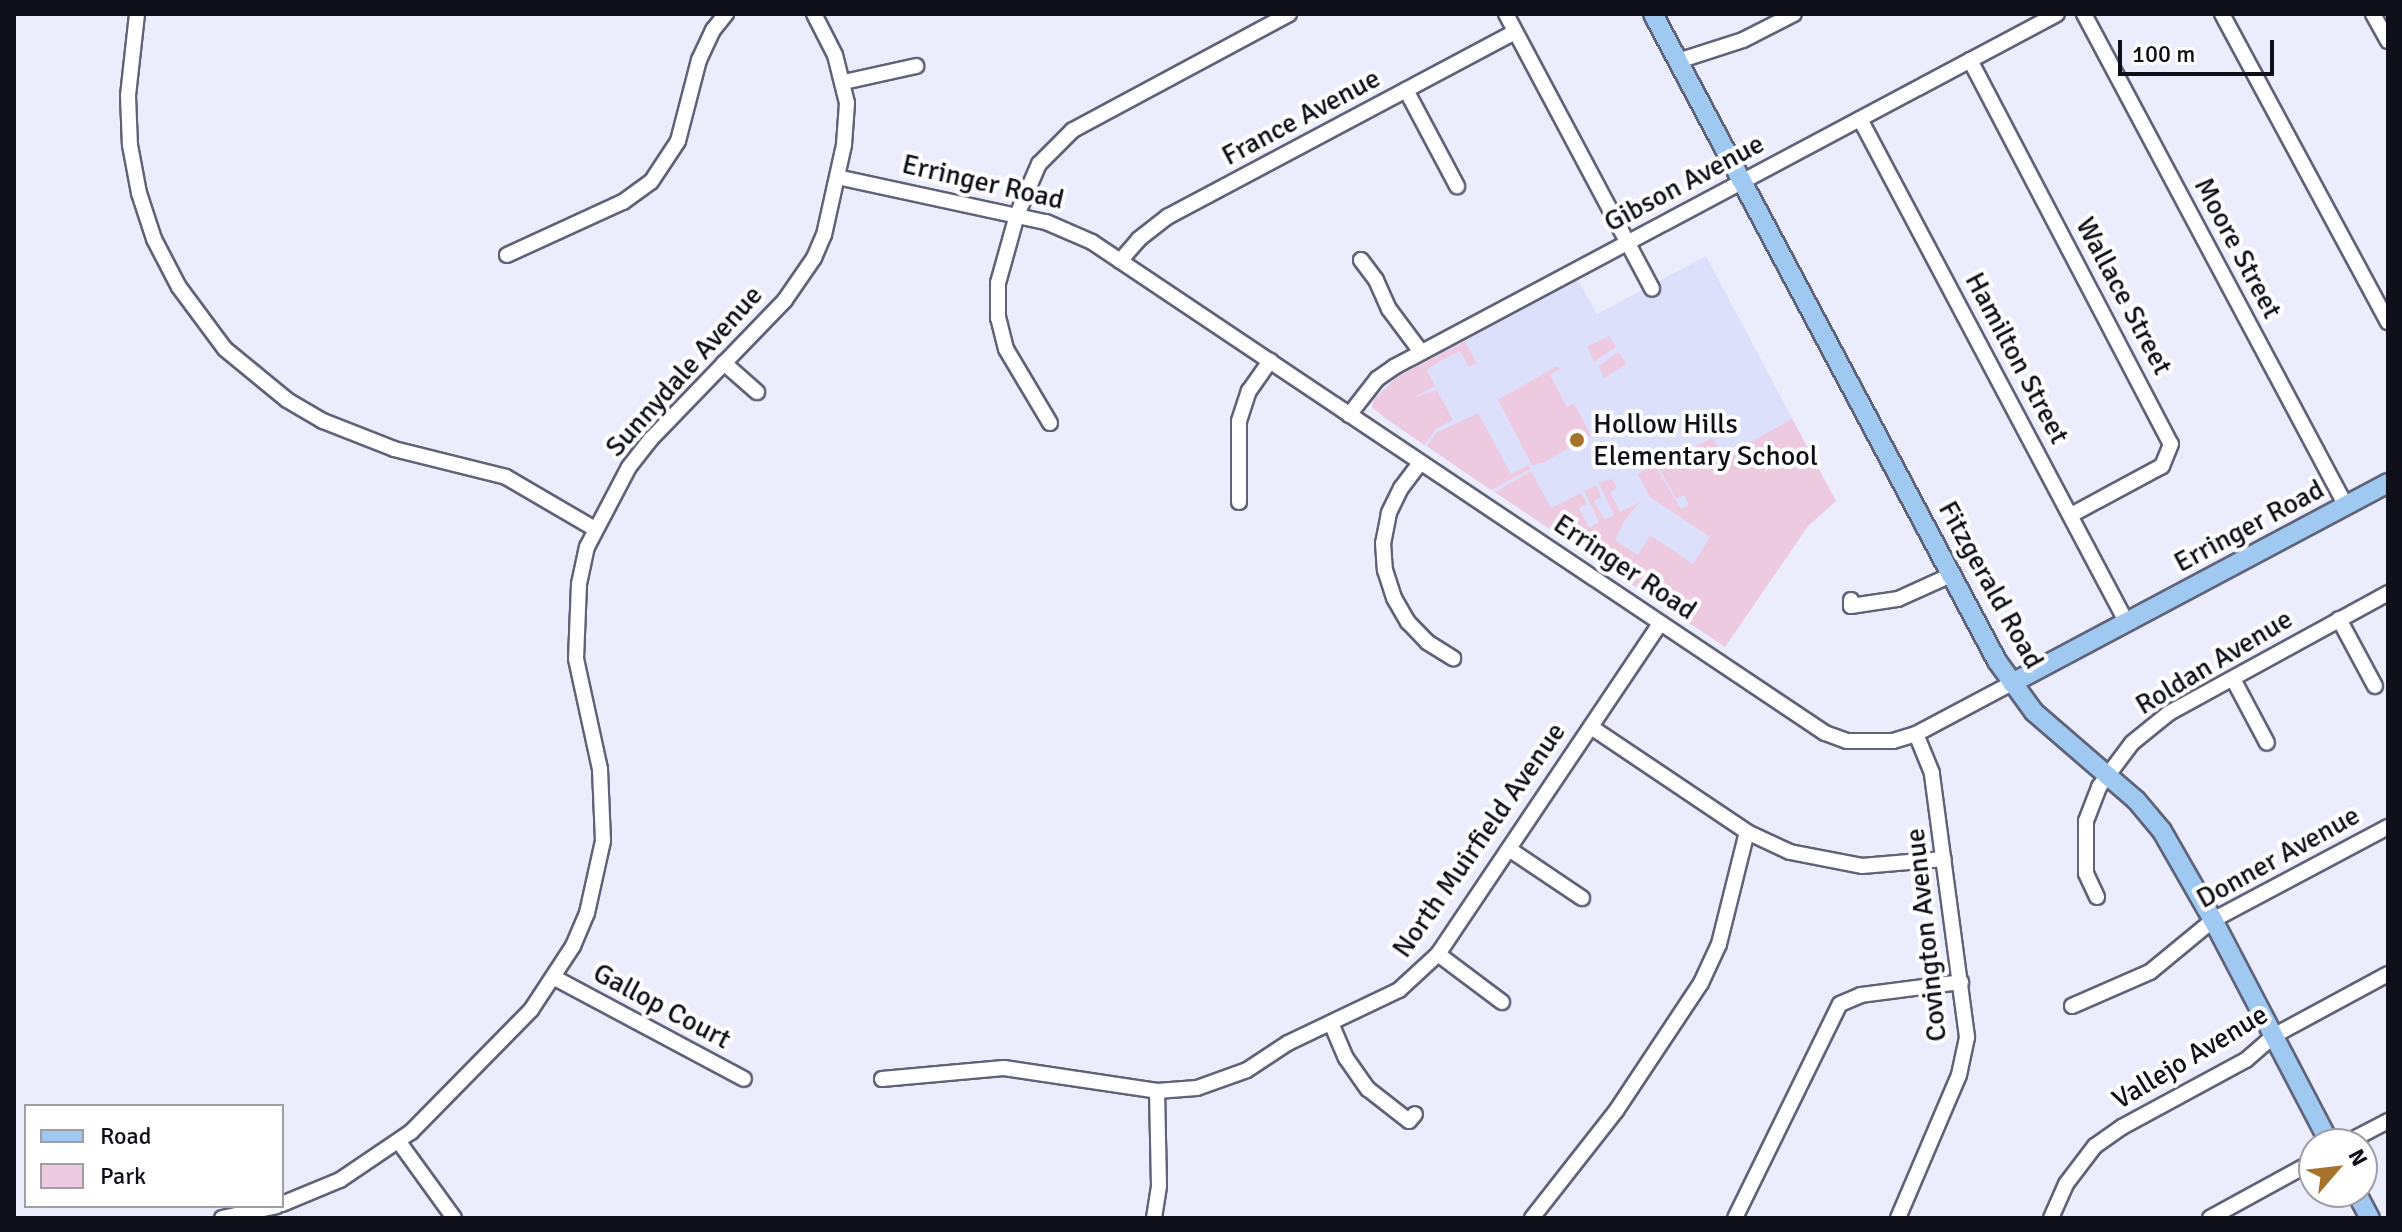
<!DOCTYPE html>
<html>
<head>
<meta charset="utf-8">
<style>
  body { margin:0 }
  #map { position:relative; width:2402px; height:1232px; overflow:hidden; background:#ebedfd; font-family:Signika,sans-serif }
  div>[style] { position:absolute }
  .built>* { inset:0; background:#dce0fb }
  .green>* { inset:0; background:#eecae0 }
  .roads { filter:drop-shadow(2px 0 #5f6278) drop-shadow(-2px 0 #5f6278) drop-shadow(0 2px #5f6278) drop-shadow(0 -2px #5f6278) }
  .minor>* { height:14px; margin:-7px; padding:0 7px; transform-origin:7px; border-radius:7px; background:#fff }
  .major>* { height:18px; margin:-9px; padding:0 9px; transform-origin:9px; border-radius:9px; background:#a0c9f2 }
  .dots>* { width:22px; height:22px; translate:-50% -50%; box-sizing:border-box; border:4px solid #fff; border-radius:50% }
  span { translate:-50% -50%; white-space:nowrap; text-align:center; line-height:1.15; -webkit-text-stroke:8px #fff; paint-order:stroke }
  .street-label { font-size:28px; color:#0e0f18 }
  .poi-label { font-size:28px; color:#0e0f18 }
  .left { translate:0 -50%; text-align:left }
  .frame { position:absolute; inset:0; border:16px solid #0e0f18; pointer-events:none }
  .legend { position:absolute; left:24px; top:1104px; width:260px; height:104px; box-sizing:border-box; background:#fff; border:2px solid #9f9fa3; margin:0; padding:10px 14px; list-style:none; font-size:24px; color:#0e0f18 }
  .legend li { display:flex; align-items:center; gap:16px; height:40px }
  .legend b { width:40px; border:2px solid #9f9fa3 }
  .north { position:absolute; left:2298px; top:1128px; width:80px; height:80px; box-sizing:border-box; background:#fff; border:2px solid #9f9fa3; border-radius:50%; rotate:62deg; font-size:22px; font-weight:700; line-height:32px; text-align:center; color:#0e0f18 }
  .north::after { content:''; display:block; margin:auto; width:28px; height:36px; background:#a7722b; clip-path:polygon(50% 0,100% 100%,50% 72%,0 100%) }
  .scale { position:absolute; left:2118px; top:40px; width:156px; height:36px; box-sizing:border-box; border:4px solid #0e0f18; border-top:0; padding-left:10px; font-size:24px; line-height:28px; white-space:nowrap; color:#0e0f18; -webkit-text-stroke:6px #fff; paint-order:stroke }
</style>
</head>
<body>
<div id="map">
  <div class="built">
    <div style="clip-path:polygon(1706px 256px,1836px 501px,1808px 526px,1725px 647px,1384px 418px,1371px 404px,1397px 377px,1578px 280px,1597px 314px)"></div>
  </div>
  <div class="green">
    <div style="clip-path:polygon(1609px 336px,1616px 347px,1594px 362px,1587px 347px)"></div>
    <div style="clip-path:polygon(1465px 341px,1477px 363px,1469px 367px,1460px 351px,1438px 362px,1427px 370px,1435px 386px,1415px 397px,1437px 390px,1453px 420px,1436px 429px,1424px 445px,1372px 408px,1374px 399px,1397px 377px)"></div>
    <div style="clip-path:polygon(1618px 352px,1627px 364px,1604px 378px,1599px 366px)"></div>
    <div style="clip-path:polygon(1557px 366px,1562px 368px,1550px 375px,1567px 407px,1574px 404px,1591px 435px,1543px 463px,1532px 465px,1498px 400px)"></div>
    <div style="clip-path:polygon(1478px 413px,1511px 474px,1528px 465px,1530px 469px,1491px 490px,1427px 446px,1436px 433px)"></div>
    <div style="clip-path:polygon(1792px 419px,1836px 501px,1808px 526px,1725px 647px,1495px 492px,1531px 471px,1551px 508px,1581px 493px,1587px 504px,1579px 508px,1589px 528px,1599px 522px,1584px 491px,1596px 485px,1601px 497px,1594px 501px,1605px 520px,1614px 515px,1599px 483px,1612px 479px,1617px 488px,1610px 492px,1620px 512px,1640px 502px,1624px 521px,1615px 540px,1638px 555px,1650px 535px,1693px 564px,1710px 537px,1650px 497px,1638px 474px,1654px 464px,1681px 509px,1689px 505px,1684px 495px,1676px 499px,1658px 466px,1712px 438px,1725px 457px)"></div>
  </div>
  <div class="roads">
    <div class="minor">
      <div style="left:137px;top:14px;width:82px;rotate:96.3deg"></div>
      <div style="left:128px;top:96px;width:49px;rotate:87.7deg"></div>
      <div style="left:130px;top:145px;width:49px;rotate:79.4deg"></div>
      <div style="left:139px;top:193px;width:48px;rotate:71.9deg"></div>
      <div style="left:154px;top:239px;width:54px;rotate:62.5deg"></div>
      <div style="left:179px;top:287px;width:77px;rotate:53.4deg"></div>
      <div style="left:225px;top:349px;width:80px;rotate:39.4deg"></div>
      <div style="left:287px;top:400px;width:42px;rotate:30.3deg"></div>
      <div style="left:323px;top:421px;width:76px;rotate:21.5deg"></div>
      <div style="left:394px;top:449px;width:115px;rotate:14deg"></div>
      <div style="left:506px;top:477px;width:103px;rotate:30.3deg"></div>
      <div style="left:1506px;top:14px;width:311px;rotate:62deg"></div>
      <div style="left:2084px;top:14px;width:557px;rotate:61.96deg"></div>
      <div style="left:2222px;top:14px;width:350px;rotate:61.7deg"></div>
      <div style="left:2373px;top:14px;width:31px;rotate:61deg"></div>
      <div style="left:1970px;top:60px;width:433px;rotate:62.4deg"></div>
      <div style="left:2171px;top:444px;width:24px;rotate:112deg"></div>
      <div style="left:2162px;top:466px;width:103px;rotate:151.7deg"></div>
      <div style="left:1678px;top:61px;width:68px;rotate:-17.9deg"></div>
      <div style="left:1743px;top:40px;width:57px;rotate:-27deg"></div>
      <div style="left:844px;top:82px;width:74px;rotate:-12.5deg"></div>
      <div style="left:1406px;top:90px;width:109px;rotate:62deg"></div>
      <div style="left:1860px;top:119px;width:570px;rotate:62.09deg"></div>
      <div style="left:837px;top:177px;width:214px;rotate:12.2deg"></div>
      <div style="left:1046px;top:222px;width:50px;rotate:23.5deg"></div>
      <div style="left:1092px;top:242px;width:882px;rotate:33.82deg"></div>
      <div style="left:1825px;top:733px;width:23px;rotate:20deg"></div>
      <div style="left:1847px;top:741px;width:46px"></div>
      <div style="left:1893px;top:741px;width:24px;rotate:-17deg"></div>
      <div style="left:1916px;top:734px;width:109px;rotate:-28deg"></div>
      <div style="left:507px;top:255px;width:128px;rotate:-24.6deg"></div>
      <div style="left:623px;top:202px;width:34px;rotate:-36deg"></div>
      <div style="left:651px;top:182px;width:49px;rotate:-56.6deg"></div>
      <div style="left:678px;top:141px;width:84px;rotate:-75.5deg"></div>
      <div style="left:699px;top:60px;width:33px;rotate:-65deg"></div>
      <div style="left:713px;top:30px;width:21px;rotate:-51deg"></div>
      <div style="left:1361px;top:260px;width:25px;rotate:53deg"></div>
      <div style="left:1376px;top:280px;width:32px;rotate:66deg"></div>
      <div style="left:1389px;top:309px;width:54px;rotate:53.3deg"></div>
      <div style="left:1120px;top:261px;width:29px;rotate:-49deg"></div>
      <div style="left:1139px;top:239px;width:36px;rotate:-38deg"></div>
      <div style="left:1167px;top:217px;width:394px;rotate:-28deg"></div>
      <div style="left:724px;top:363px;width:44px;rotate:41.3deg"></div>
      <div style="left:1349px;top:415px;width:46px;rotate:-52.1deg"></div>
      <div style="left:1377px;top:379px;width:21px;rotate:-35deg"></div>
      <div style="left:1394px;top:367px;width:751px;rotate:-28.03deg"></div>
      <div style="left:1050px;top:423px;width:86px;rotate:-120.7deg"></div>
      <div style="left:1006px;top:349px;width:32px;rotate:-104deg"></div>
      <div style="left:998px;top:318px;width:35px;rotate:-90deg"></div>
      <div style="left:998px;top:283px;width:71px;rotate:-74.4deg"></div>
      <div style="left:1017px;top:215px;width:56px;rotate:-66.7deg"></div>
      <div style="left:1039px;top:164px;width:48px;rotate:-45deg"></div>
      <div style="left:1073px;top:130px;width:245px;rotate:-28.2deg"></div>
      <div style="left:1420px;top:463px;width:31px;rotate:127deg"></div>
      <div style="left:1401px;top:488px;width:28px;rotate:116deg"></div>
      <div style="left:1389px;top:513px;width:31px;rotate:101deg"></div>
      <div style="left:1383px;top:543px;width:27px;rotate:86deg"></div>
      <div style="left:1385px;top:570px;width:29px;rotate:72deg"></div>
      <div style="left:1394px;top:598px;width:28px;rotate:60deg"></div>
      <div style="left:1408px;top:622px;width:28px;rotate:46deg"></div>
      <div style="left:1427px;top:642px;width:31px;rotate:32deg"></div>
      <div style="left:1239px;top:502px;width:81px;rotate:-90deg"></div>
      <div style="left:1239px;top:421px;width:32px;rotate:-72deg"></div>
      <div style="left:1249px;top:391px;width:37px;rotate:-55deg"></div>
      <div style="left:1851px;top:600px;width:6px;rotate:90deg"></div>
      <div style="left:1851px;top:606px;width:48px;rotate:-8.5deg"></div>
      <div style="left:1898px;top:599px;width:58px;rotate:-24.4deg"></div>
      <div style="left:2339px;top:619px;width:76px;rotate:61.8deg"></div>
      <div style="left:2233px;top:679px;width:72px;rotate:62deg"></div>
      <div style="left:1591px;top:727px;width:188px;rotate:33.9deg"></div>
      <div style="left:1747px;top:832px;width:47px;rotate:24.9deg"></div>
      <div style="left:1790px;top:852px;width:73px;rotate:11deg"></div>
      <div style="left:1862px;top:866px;width:82px;rotate:-4.9deg"></div>
      <div style="left:1509px;top:849px;width:88px;rotate:33.9deg"></div>
      <div style="left:2097px;top:897px;width:26px;rotate:-115deg"></div>
      <div style="left:2086px;top:873px;width:52px;rotate:-90deg"></div>
      <div style="left:2086px;top:821px;width:36px;rotate:-69deg"></div>
      <div style="left:2099px;top:787px;width:55px;rotate:-53.1deg"></div>
      <div style="left:2132px;top:743px;width:48px;rotate:-39deg"></div>
      <div style="left:2169px;top:713px;width:250px;rotate:-28.7deg"></div>
      <div style="left:1438px;top:954px;width:80px;rotate:36.9deg"></div>
      <div style="left:555px;top:978px;width:214px;rotate:28.1deg"></div>
      <div style="left:2072px;top:1006px;width:85px;rotate:-23.6deg"></div>
      <div style="left:2150px;top:972px;width:82px;rotate:-39.5deg"></div>
      <div style="left:2213px;top:920px;width:198px;rotate:-28deg"></div>
      <div style="left:1331px;top:1023px;width:38px;rotate:67deg"></div>
      <div style="left:1346px;top:1058px;width:38px;rotate:55deg"></div>
      <div style="left:1368px;top:1089px;width:52px;rotate:38deg"></div>
      <div style="left:1409px;top:1121px;width:9px;rotate:-49deg"></div>
      <div style="left:882px;top:1079px;width:122px;rotate:-5.2deg"></div>
      <div style="left:1004px;top:1068px;width:155px;rotate:8.5deg"></div>
      <div style="left:1157px;top:1091px;width:40px;rotate:-4.3deg"></div>
      <div style="left:1197px;top:1088px;width:53px;rotate:-19.8deg"></div>
      <div style="left:1247px;top:1070px;width:49px;rotate:-33.4deg"></div>
      <div style="left:1288px;top:1043px;width:123px;rotate:-25.5deg"></div>
      <div style="left:1399px;top:990px;width:53px;rotate:-42.7deg"></div>
      <div style="left:1438px;top:954px;width:398px;rotate:-56.1deg"></div>
      <div style="left:399px;top:1142px;width:94px;rotate:54.1deg"></div>
      <div style="left:2344px;top:1144px;width:50px;rotate:-27.6deg"></div>
      <div style="left:282px;top:1204px;width:63px;rotate:-22.5deg"></div>
      <div style="left:340px;top:1180px;width:86px;rotate:-34.1deg"></div>
      <div style="left:411px;top:1132px;width:171px;rotate:-45.5deg"></div>
      <div style="left:531px;top:1010px;width:77px;rotate:-56.7deg"></div>
      <div style="left:573px;top:946px;width:36px;rotate:-67deg"></div>
      <div style="left:587px;top:913px;width:74px;rotate:-77.5deg"></div>
      <div style="left:603px;top:841px;width:72px;rotate:-92.4deg"></div>
      <div style="left:600px;top:769px;width:113px;rotate:-102.3deg"></div>
      <div style="left:576px;top:659px;width:75px;rotate:-87.7deg"></div>
      <div style="left:579px;top:584px;width:38px;rotate:-78deg"></div>
      <div style="left:587px;top:547px;width:90px;rotate:-62.3deg"></div>
      <div style="left:629px;top:467px;width:36px;rotate:-52deg"></div>
      <div style="left:651px;top:439px;width:193px;rotate:-46deg"></div>
      <div style="left:785px;top:300px;width:51px;rotate:-55.4deg"></div>
      <div style="left:814px;top:258px;width:25px;rotate:-67deg"></div>
      <div style="left:824px;top:235px;width:92px;rotate:-77.5deg"></div>
      <div style="left:844px;top:145px;width:42px;rotate:-85.9deg"></div>
      <div style="left:847px;top:103px;width:49px;rotate:-104deg"></div>
      <div style="left:835px;top:55px;width:46px;rotate:-117.1deg"></div>
      <div style="left:222px;top:1218px;width:56px;rotate:-12.3deg"></div>
      <div style="left:1154px;top:1218px;width:32px;rotate:-81deg"></div>
      <div style="left:1159px;top:1186px;width:95px;rotate:-91.2deg"></div>
      <div style="left:1532px;top:1218px;width:136px;rotate:-51.9deg"></div>
      <div style="left:1616px;top:1111px;width:154px;rotate:-56.4deg"></div>
      <div style="left:1701px;top:983px;width:43px;rotate:-65.2deg"></div>
      <div style="left:1719px;top:944px;width:115px;rotate:-76deg"></div>
      <div style="left:1735px;top:1218px;width:238px;rotate:-63.9deg"></div>
      <div style="left:1840px;top:1004px;width:23px;rotate:-23deg"></div>
      <div style="left:1861px;top:995px;width:101px;rotate:-7.4deg"></div>
      <div style="left:1898px;top:1218px;width:155px;rotate:-66.9deg"></div>
      <div style="left:1959px;top:1075px;width:39px;rotate:-78deg"></div>
      <div style="left:1967px;top:1037px;width:266px;rotate:-97.6deg"></div>
      <div style="left:1932px;top:773px;width:42px;rotate:-112.3deg"></div>
      <div style="left:2051px;top:1218px;width:37px;rotate:-66deg"></div>
      <div style="left:2066px;top:1184px;width:48px;rotate:-52.7deg"></div>
      <div style="left:2095px;top:1146px;width:33px;rotate:-35deg"></div>
      <div style="left:2122px;top:1127px;width:141px;rotate:-28.4deg"></div>
      <div style="left:2246px;top:1060px;width:38px;rotate:-41deg"></div>
      <div style="left:2275px;top:1035px;width:128px;rotate:-28.4deg"></div>
      <div style="left:2210px;top:1218px;width:119px;rotate:-28.7deg"></div>
    </div>
    <div class="major">
      <div style="left:1653px;top:14px;width:733px;rotate:62deg"></div>
      <div style="left:1997px;top:661px;width:63px;rotate:54deg"></div>
      <div style="left:2034px;top:712px;width:135px;rotate:40.8deg"></div>
      <div style="left:2136px;top:800px;width:40px;rotate:50deg"></div>
      <div style="left:2162px;top:831px;width:103px;rotate:60.2deg"></div>
      <div style="left:2213px;top:920px;width:253px;rotate:62.4deg"></div>
      <div style="left:2012px;top:683px;width:426px;rotate:-28deg"></div>
      <div style="left:2356px;top:1192px;width:30px;rotate:62deg"></div>
    </div>
  </div>
  <div class="dots">
    <div style="left:1577px;top:440px;background:#a7722b"></div>
  </div>
  <div class="street-label">
    <span style="left:1301px;top:117px;rotate:-28deg">France Avenue</span>
    <span style="left:983px;top:182px;rotate:13deg">Erringer Road</span>
    <span style="left:1684px;top:183px;rotate:-28deg">Gibson Avenue</span>
    <span style="left:2238px;top:248px;rotate:62deg">Moore Street</span>
    <span style="left:2124px;top:296px;rotate:62deg">Wallace Street</span>
    <span style="left:2017px;top:358px;rotate:62deg">Hamilton Street</span>
    <span style="left:684px;top:371px;rotate:-48deg">Sunnydale Avenue</span>
    <span style="left:2249px;top:526px;rotate:-28deg">Erringer Road</span>
    <span style="left:1625px;top:567px;rotate:34deg">Erringer Road</span>
    <span style="left:1991px;top:585px;rotate:61deg">Fitzgerald Road</span>
    <span style="left:2214px;top:662px;rotate:-31deg">Roldan Avenue</span>
    <span style="left:1479px;top:840px;rotate:-55deg">North Muirfield Avenue</span>
    <span style="left:2278px;top:857px;rotate:-29deg">Donner Avenue</span>
    <span style="left:1926px;top:935px;rotate:-96deg">Covington Avenue</span>
    <span style="left:662px;top:1006px;rotate:28deg">Gallop Court</span>
    <span style="left:2190px;top:1057px;rotate:-31deg">Vallejo Avenue</span>
  </div>
  <div class="poi-label">
    <span class="left" style="left:1593px;top:440px">Hollow Hills<br>Elementary School</span>
  </div>
  <div class="frame"></div>
  <ul class="legend">
  <li><b style="height:10px;background:#a0c9f2"></b>Road</li>
  <li><b style="height:22px;background:#eecae0"></b>Park</li>
  </ul>
  <div class="north">N</div>
  <div class="scale">100 m</div>
</div>
</body>
</html>
